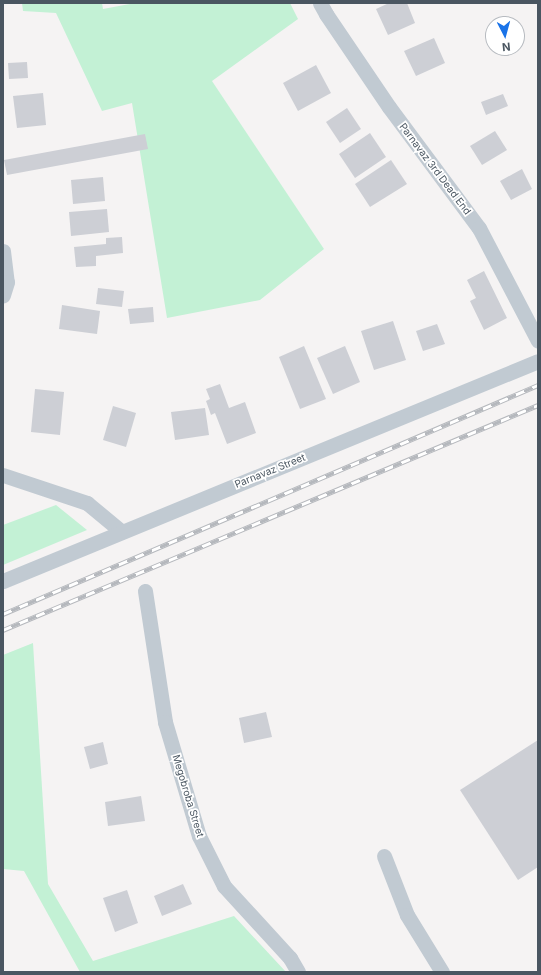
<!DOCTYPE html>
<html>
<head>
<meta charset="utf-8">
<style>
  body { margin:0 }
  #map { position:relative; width:541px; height:975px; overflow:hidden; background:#f5f3f3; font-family:Inter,sans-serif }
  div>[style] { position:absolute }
  .green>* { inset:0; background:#c3f1d5 }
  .building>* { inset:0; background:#cdcfd5 }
  .minor>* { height:15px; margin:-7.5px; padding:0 7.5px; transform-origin:7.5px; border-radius:7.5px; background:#c1cad2 }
  .rail>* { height:4.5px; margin-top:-2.25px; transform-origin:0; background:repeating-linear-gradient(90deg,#fff 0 9px,#b5b8bd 0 18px); box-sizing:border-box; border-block:1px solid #b5b8bd }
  span { translate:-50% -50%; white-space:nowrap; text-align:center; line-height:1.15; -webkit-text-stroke:3.5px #fff; paint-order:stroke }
  .street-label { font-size:10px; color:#4a5661 }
  .frame { position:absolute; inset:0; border:4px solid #4a5661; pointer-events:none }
  .north { position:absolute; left:485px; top:16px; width:40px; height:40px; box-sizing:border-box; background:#fff; border:1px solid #b7bbc0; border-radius:50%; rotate:174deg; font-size:11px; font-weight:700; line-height:16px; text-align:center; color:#4a5661 }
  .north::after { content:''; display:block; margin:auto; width:14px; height:18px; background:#1a73e8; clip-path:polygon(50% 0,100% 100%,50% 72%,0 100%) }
</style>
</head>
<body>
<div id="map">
  <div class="green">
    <div style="clip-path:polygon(22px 3px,102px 3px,103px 9px,135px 3px,290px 3px,298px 19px,212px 81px,324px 249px,260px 300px,167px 318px,132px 103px,102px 111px,56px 13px,23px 11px)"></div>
    <div style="clip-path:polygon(56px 505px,87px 530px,3px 565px,3px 525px)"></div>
    <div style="clip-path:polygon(33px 643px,48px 884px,93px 961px,234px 916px,286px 972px,80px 972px,24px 871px,3px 869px,3px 655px)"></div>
  </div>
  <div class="building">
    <div style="clip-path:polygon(389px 3px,407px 3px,415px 23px,388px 35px,376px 9px)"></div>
    <div style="clip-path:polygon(434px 38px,445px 63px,416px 76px,404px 51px)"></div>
    <div style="clip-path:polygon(27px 62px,28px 78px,9px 79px,8px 63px)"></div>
    <div style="clip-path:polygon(316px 65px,331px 93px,298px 111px,283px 83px)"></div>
    <div style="clip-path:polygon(43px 93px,46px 125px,17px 128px,13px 96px)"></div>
    <div style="clip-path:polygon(503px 94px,508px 106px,486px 115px,481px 102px)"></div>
    <div style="clip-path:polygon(347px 108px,361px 129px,340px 143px,326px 122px)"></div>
    <div style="clip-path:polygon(495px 131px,507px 150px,482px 165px,470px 146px)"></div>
    <div style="clip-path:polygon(370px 133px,386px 157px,355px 178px,339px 154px)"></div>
    <div style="clip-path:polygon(145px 134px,148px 149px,7px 175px,4px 160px)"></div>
    <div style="clip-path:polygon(391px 160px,407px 184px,370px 207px,355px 184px)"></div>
    <div style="clip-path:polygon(522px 169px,532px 189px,511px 200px,500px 181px)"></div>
    <div style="clip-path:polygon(103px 177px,105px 201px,73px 204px,71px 180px)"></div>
    <div style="clip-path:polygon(107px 209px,109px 232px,71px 236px,69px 212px)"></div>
    <div style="clip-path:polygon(122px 237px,123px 253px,96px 256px,96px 266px,76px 267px,74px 247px,106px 244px,106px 238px)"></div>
    <div style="clip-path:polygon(484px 271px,507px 318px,484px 330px,470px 301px,476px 298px,467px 280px)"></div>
    <div style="clip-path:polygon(98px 288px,124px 291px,122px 307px,96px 304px)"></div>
    <div style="clip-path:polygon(62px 305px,100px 311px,97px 334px,59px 329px)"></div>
    <div style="clip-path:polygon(153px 307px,154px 322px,130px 324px,128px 309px)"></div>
    <div style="clip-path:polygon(393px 321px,406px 360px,374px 370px,361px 331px)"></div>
    <div style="clip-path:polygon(437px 324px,445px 344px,423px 351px,416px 331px)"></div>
    <div style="clip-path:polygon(304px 346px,326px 399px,300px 409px,279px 357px)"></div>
    <div style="clip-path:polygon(345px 346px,360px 382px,333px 394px,317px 358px)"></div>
    <div style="clip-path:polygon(220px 384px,229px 408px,245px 402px,256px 433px,227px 444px,215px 413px,211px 415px,206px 401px,210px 399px,206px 389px)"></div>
    <div style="clip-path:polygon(35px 389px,64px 392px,60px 435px,31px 432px)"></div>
    <div style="clip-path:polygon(113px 406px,136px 413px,126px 447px,103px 440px)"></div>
    <div style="clip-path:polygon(205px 408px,209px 435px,175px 440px,171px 412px)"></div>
    <div style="clip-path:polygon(266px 712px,272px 737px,244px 743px,239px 718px)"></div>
    <div style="clip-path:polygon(538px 740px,538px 867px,518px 880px,460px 790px)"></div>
    <div style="clip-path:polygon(103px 742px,108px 764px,90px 769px,84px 747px)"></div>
    <div style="clip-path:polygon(141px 796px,145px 821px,108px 826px,105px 802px)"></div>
    <div style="clip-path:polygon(183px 884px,192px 904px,162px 916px,154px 896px)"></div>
    <div style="clip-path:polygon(127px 890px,138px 923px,115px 932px,103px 898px)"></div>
  </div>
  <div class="minor">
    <div style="left:320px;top:3px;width:13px;rotate:61deg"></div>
    <div style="left:326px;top:14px;width:112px;rotate:55.9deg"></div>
    <div style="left:389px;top:107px;width:151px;rotate:53.4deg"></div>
    <div style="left:479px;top:228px;width:127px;rotate:62.4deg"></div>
    <div style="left:3px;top:251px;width:31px;rotate:83deg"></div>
    <div style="left:7px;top:282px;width:14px;rotate:107deg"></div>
    <div style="left:3px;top:475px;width:89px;rotate:18.4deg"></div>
    <div style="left:87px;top:503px;width:45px;rotate:39.6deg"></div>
    <div style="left:3px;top:581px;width:578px;rotate:-22.35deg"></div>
    <div style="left:145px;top:591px;width:133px;rotate:81.3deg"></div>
    <div style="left:165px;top:722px;width:119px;rotate:73.4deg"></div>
    <div style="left:199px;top:836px;width:56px;rotate:63.4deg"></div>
    <div style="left:224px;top:886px;width:98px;rotate:47.5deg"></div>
    <div style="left:290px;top:958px;width:16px;rotate:60deg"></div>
    <div style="left:384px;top:856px;width:63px;rotate:68.7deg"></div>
    <div style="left:407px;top:915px;width:67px;rotate:58.4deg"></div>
  </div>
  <div class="rail">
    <div style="left:3px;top:614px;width:582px;rotate:-23.17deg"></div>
    <div style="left:3px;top:630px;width:580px;rotate:-22.81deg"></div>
  </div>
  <div class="street-label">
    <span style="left:435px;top:169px;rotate:53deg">Parnavaz 3rd Dead End</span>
    <span style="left:270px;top:471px;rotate:-22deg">Parnavaz Street</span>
    <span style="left:188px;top:796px;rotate:73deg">Megobroba Street</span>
  </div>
  <div class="frame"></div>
  <div class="north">N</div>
</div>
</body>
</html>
